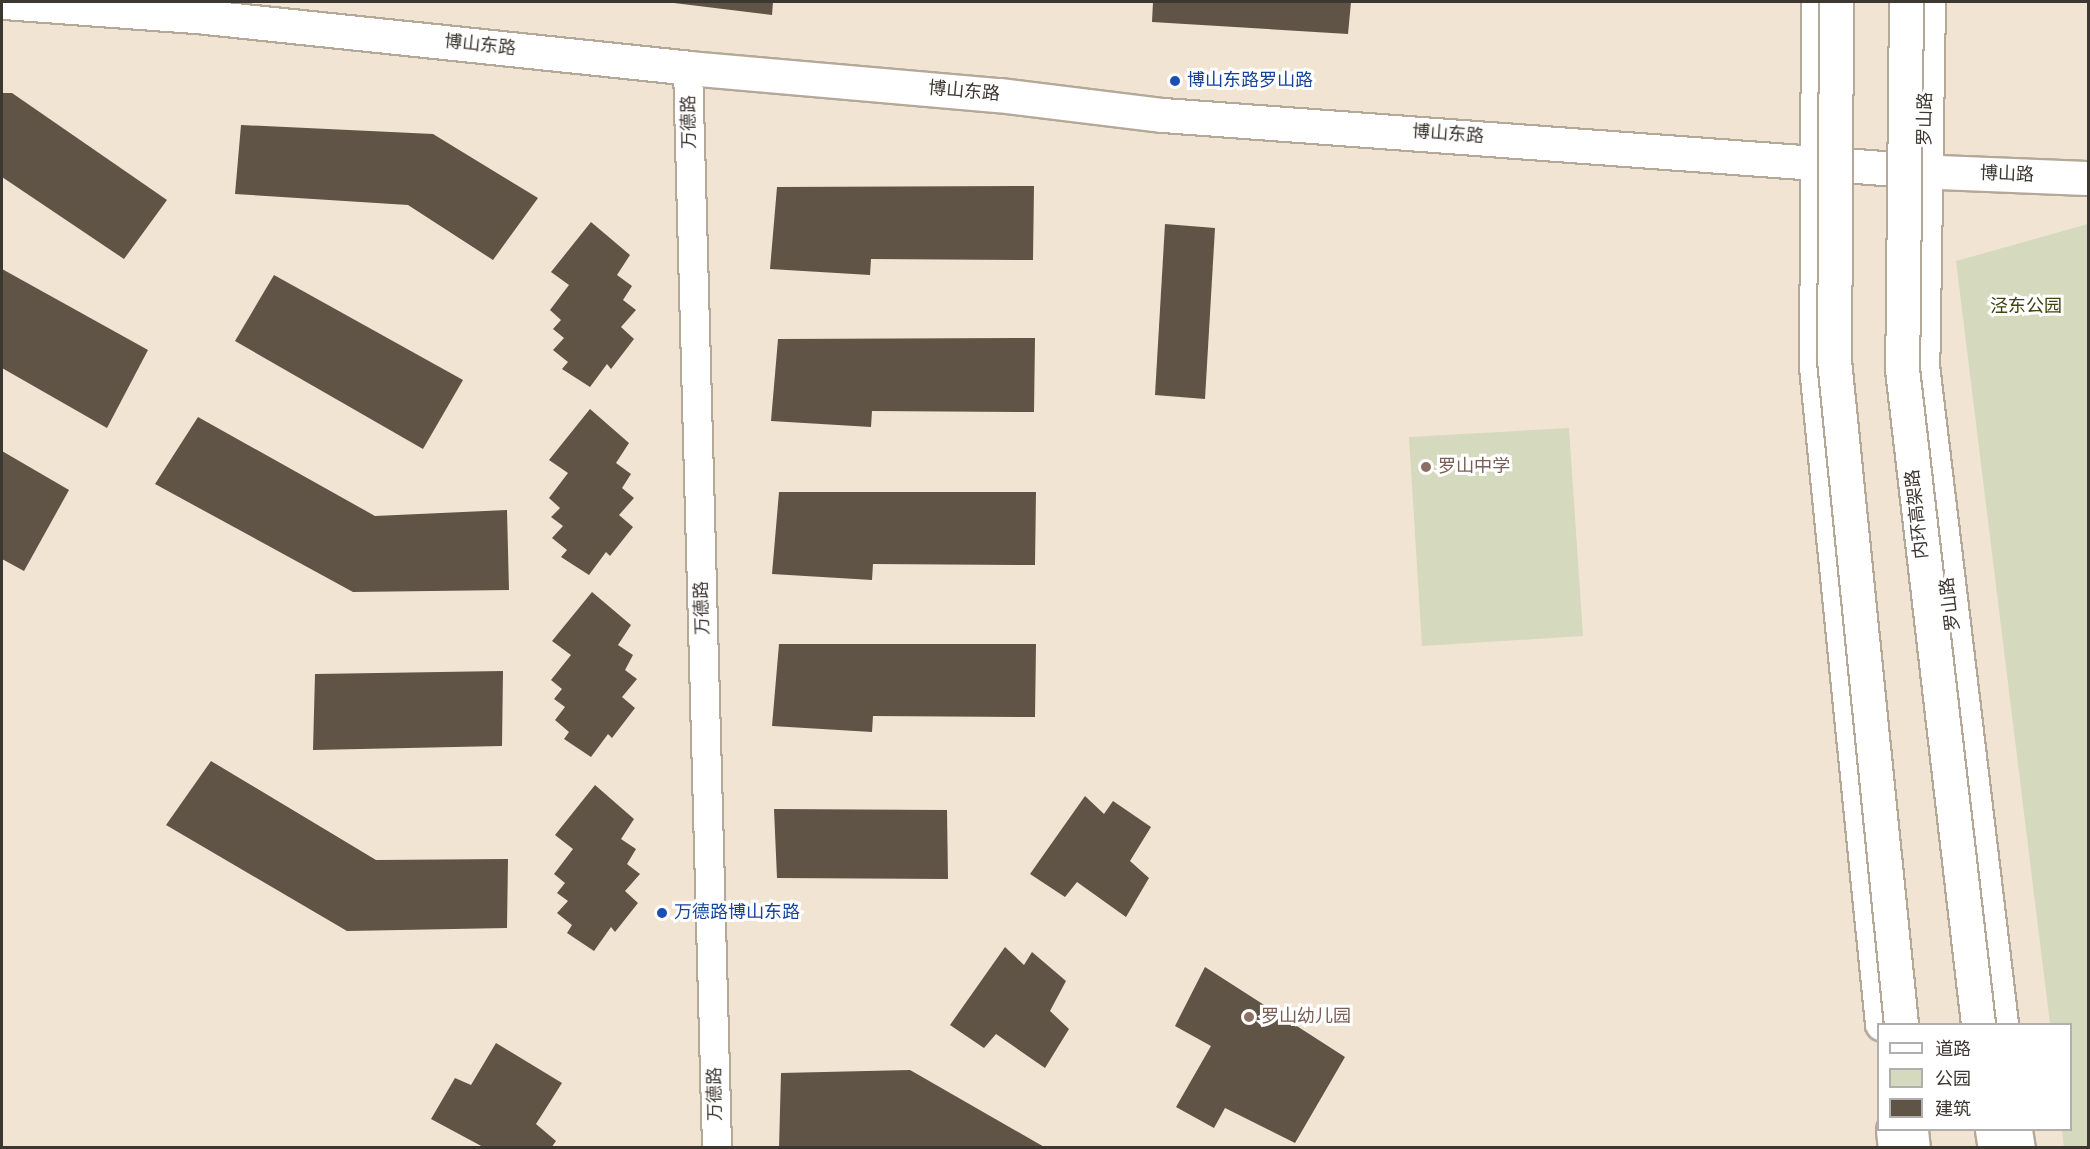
<!DOCTYPE html>
<html>
<head>
<meta charset="utf-8">
<style>
  body { margin:0 }
  #map { position:relative; width:2090px; height:1149px; overflow:hidden; background:#f1e4d3; font-family:"Source Sans 3","Noto Sans SC",sans-serif }
  div>[style] { position:absolute }
  .green>* { inset:0; background:#d5d9bd }
  .building>* { inset:0; background:#605447 }
  .roads { filter:drop-shadow(2px 0 #b4a898) drop-shadow(-2px 0 #b4a898) drop-shadow(0 2px #b4a898) drop-shadow(0 -2px #b4a898) }
  .minor>* { height:28px; margin:-14px; padding:0 14px; transform-origin:14px; border-radius:14px; background:#fff }
  .tertiary>* { height:33px; margin:-16.5px; padding:0 16.5px; transform-origin:16.5px; border-radius:16.5px; background:#fff }
  .primary>* { height:33px; margin:-16.5px; padding:0 16.5px; transform-origin:16.5px; border-radius:16.5px; background:#fff }
  .trunk>* { height:33px; margin:-16.5px; padding:0 16.5px; transform-origin:16.5px; border-radius:16.5px; background:#fff }
  .bridges { filter:drop-shadow(2px 0 #b4a898) drop-shadow(-2px 0 #b4a898) drop-shadow(0 2px #b4a898) drop-shadow(0 -2px #b4a898) }
  .trunk-bridge>* { height:33px; margin:-16.5px; padding:0 16.5px; transform-origin:16.5px; border-radius:16.5px; background:#fff }
  .dots>* { width:16px; height:16px; translate:-50% -50%; box-sizing:border-box; border:3px solid #fff; border-radius:50% }
  span { translate:-50% -50%; white-space:nowrap; text-align:center; line-height:1.15; -webkit-text-stroke:6px #fff; paint-order:stroke }
  .street-label { font-size:18px; color:#3c3731 }
  .transit-label { font-size:18px; color:#164399 }
  .left { translate:0 -50%; text-align:left }
  .park-label { font-size:18px; color:#3f430c }
  .education-label { font-size:18px; color:#785e54 }
  .frame { position:absolute; inset:0; border:3px solid #3c3731; pointer-events:none }
  .legend { position:absolute; left:1877px; top:1023px; width:195px; height:108px; box-sizing:border-box; background:#fff; border:2px solid #b1afad; margin:0; padding:8px 10px; list-style:none; font-size:18px; color:#3c3731 }
  .legend li { display:flex; align-items:center; gap:12px; height:30px }
  .legend b { width:30px; border:2px solid #b1afad }
</style>
</head>
<body>
<div id="map">
  <div class="green">
    <div style="clip-path:polygon(2088px 224px,2088px 1147px,2064px 1148px,2062px 1130px,2070px 1130px,2070px 1024px,2050px 1024px,1956px 261px)"></div>
    <div style="clip-path:polygon(1569px 428px,1583px 636px,1422px 646px,1409px 437px)"></div>
  </div>
  <div class="building">
    <div style="clip-path:polygon(674px 2px,773px 2px,772px 15px,674px 3px)"></div>
    <div style="clip-path:polygon(1153px 2px,1351px 2px,1348px 34px,1152px 22px)"></div>
    <div style="clip-path:polygon(2px 93px,12px 93px,167px 200px,124px 259px,2px 177px)"></div>
    <div style="clip-path:polygon(241px 125px,433px 134px,538px 198px,493px 260px,408px 205px,235px 194px)"></div>
    <div style="clip-path:polygon(1034px 186px,1033px 260px,871px 259px,870px 275px,770px 269px,777px 187px)"></div>
    <div style="clip-path:polygon(591px 222px,630px 255px,617px 275px,632px 286px,623px 300px,636px 310px,621px 327px,634px 339px,611px 369px,607px 364px,590px 387px,562px 369px,568px 362px,553px 350px,564px 338px,553px 329px,561px 320px,550px 310px,569px 285px,551px 272px)"></div>
    <div style="clip-path:polygon(1165px 224px,1215px 228px,1205px 399px,1155px 395px)"></div>
    <div style="clip-path:polygon(2px 269px,148px 350px,107px 428px,2px 368px)"></div>
    <div style="clip-path:polygon(274px 275px,463px 380px,423px 449px,235px 341px)"></div>
    <div style="clip-path:polygon(1035px 338px,1034px 412px,872px 411px,871px 427px,771px 421px,778px 339px)"></div>
    <div style="clip-path:polygon(590px 409px,629px 443px,616px 463px,631px 474px,622px 488px,634px 498px,619px 515px,633px 527px,610px 556px,606px 552px,589px 575px,561px 557px,567px 550px,552px 538px,563px 526px,551px 517px,560px 508px,549px 498px,568px 473px,549px 460px)"></div>
    <div style="clip-path:polygon(198px 417px,375px 516px,507px 510px,509px 590px,353px 592px,155px 484px)"></div>
    <div style="clip-path:polygon(2px 451px,69px 490px,24px 571px,2px 559px)"></div>
    <div style="clip-path:polygon(779px 492px,1036px 492px,1035px 565px,873px 564px,872px 580px,772px 574px)"></div>
    <div style="clip-path:polygon(592px 592px,631px 625px,618px 645px,633px 655px,625px 670px,637px 679px,622px 697px,635px 708px,612px 738px,608px 734px,591px 757px,564px 739px,569px 732px,555px 720px,565px 707px,554px 699px,562px 689px,551px 680px,571px 655px,552px 641px)"></div>
    <div style="clip-path:polygon(779px 644px,1036px 644px,1035px 717px,873px 716px,872px 732px,772px 726px)"></div>
    <div style="clip-path:polygon(503px 671px,502px 746px,313px 750px,315px 674px)"></div>
    <div style="clip-path:polygon(211px 761px,376px 860px,508px 859px,507px 928px,347px 931px,166px 825px)"></div>
    <div style="clip-path:polygon(595px 785px,634px 819px,621px 839px,636px 849px,627px 864px,640px 874px,625px 891px,638px 903px,615px 932px,611px 927px,594px 951px,567px 933px,572px 925px,557px 913px,568px 901px,557px 893px,565px 883px,554px 874px,573px 849px,555px 835px)"></div>
    <div style="clip-path:polygon(1085px 796px,1104px 814px,1113px 801px,1151px 827px,1130px 861px,1149px 878px,1126px 917px,1077px 882px,1065px 897px,1030px 874px)"></div>
    <div style="clip-path:polygon(774px 809px,947px 810px,948px 879px,777px 878px)"></div>
    <div style="clip-path:polygon(1005px 947px,1024px 965px,1032px 952px,1066px 981px,1050px 1011px,1069px 1029px,1045px 1068px,996px 1034px,984px 1048px,950px 1025px)"></div>
    <div style="clip-path:polygon(1205px 967px,1345px 1057px,1295px 1143px,1225px 1108px,1214px 1128px,1176px 1107px,1211px 1046px,1175px 1026px)"></div>
    <div style="clip-path:polygon(496px 1043px,562px 1083px,536px 1124px,556px 1141px,551px 1148px,485px 1148px,431px 1119px,455px 1078px,471px 1085px)"></div>
    <div style="clip-path:polygon(910px 1070px,1046px 1148px,779px 1148px,781px 1073px)"></div>
  </div>
  <div class="roads">
    <div class="minor">
      <div style="left:688px;top:68px;width:1080px;rotate:88.46deg"></div>
    </div>
    <div class="tertiary">
      <div style="left:4px;top:2px;width:203px;rotate:4.2deg"></div>
      <div style="left:206px;top:17px;width:485px;rotate:6deg"></div>
      <div style="left:688px;top:68px;width:312px;rotate:5deg"></div>
      <div style="left:999px;top:95px;width:165px;rotate:7deg"></div>
      <div style="left:1163px;top:115px;width:776px;rotate:4.21deg"></div>
      <div style="left:1937px;top:172px;width:151px;rotate:2.3deg"></div>
    </div>
    <div class="primary">
      <div style="left:1818px;top:2px;width:365px;rotate:90.3deg"></div>
      <div style="left:1816px;top:367px;width:660px;rotate:84.26deg"></div>
      <div style="left:1928px;top:2px;width:363px;rotate:90.9deg"></div>
      <div style="left:1922px;top:365px;width:664px;rotate:83.16deg"></div>
      <div style="left:1893px;top:1130px;width:18px;rotate:84deg"></div>
      <div style="left:2015px;top:1130px;width:18px;rotate:81deg"></div>
    </div>
    <div class="trunk">
      <div style="left:1911px;top:1130px;width:18px;rotate:84deg"></div>
      <div style="left:1992px;top:1130px;width:18px;rotate:81deg"></div>
    </div>
  </div>
  <div class="bridges">
    <div class="trunk-bridge">
      <div style="left:1836px;top:2px;width:358px;rotate:90.3deg"></div>
      <div style="left:1834px;top:360px;width:667px;rotate:84.24deg"></div>
      <div style="left:1906px;top:2px;width:367px;rotate:90.6deg"></div>
      <div style="left:1902px;top:369px;width:659px;rotate:83.38deg"></div>
    </div>
  </div>
  <div class="dots">
    <div style="left:1175px;top:81px;background:#1a4fb4"></div>
    <div style="left:1426px;top:467px;background:#8d6e63"></div>
    <div style="left:662px;top:913px;background:#1a4fb4"></div>
    <div style="left:1249px;top:1017px;background:#8d6e63"></div>
  </div>
  <div class="street-label">
    <span style="left:480px;top:46px;rotate:6deg">博山东路</span>
    <span style="left:964px;top:92px;rotate:5deg">博山东路</span>
    <span style="left:1926px;top:119px;rotate:-89deg">罗山路</span>
    <span style="left:690px;top:122px;rotate:-91deg">万德路</span>
    <span style="left:1448px;top:135px;rotate:4deg">博山东路</span>
    <span style="left:2007px;top:175px;rotate:2deg">博山路</span>
    <span style="left:1918px;top:514px;rotate:-96deg">内环高架路</span>
    <span style="left:1951px;top:604px;rotate:-97deg">罗山路</span>
    <span style="left:703px;top:608px;rotate:-92deg">万德路</span>
    <span style="left:716px;top:1094px;rotate:-91deg">万德路</span>
  </div>
  <div class="transit-label">
    <span class="left" style="left:1187px;top:81px">博山东路罗山路</span>
    <span class="left" style="left:674px;top:913px">万德路博山东路</span>
  </div>
  <div class="park-label">
    <span style="left:2026px;top:307px">泾东公园</span>
  </div>
  <div class="education-label">
    <span class="left" style="left:1438px;top:467px">罗山中学</span>
    <span class="left" style="left:1261px;top:1017px">罗山幼儿园</span>
  </div>
  <div class="frame"></div>
  <ul class="legend">
  <li><b style="height:8px;background:#fff"></b>道路</li>
  <li><b style="height:16px;background:#d5d9bd"></b>公园</li>
  <li><b style="height:16px;background:#605447"></b>建筑</li>
  </ul>
</div>
</body>
</html>
